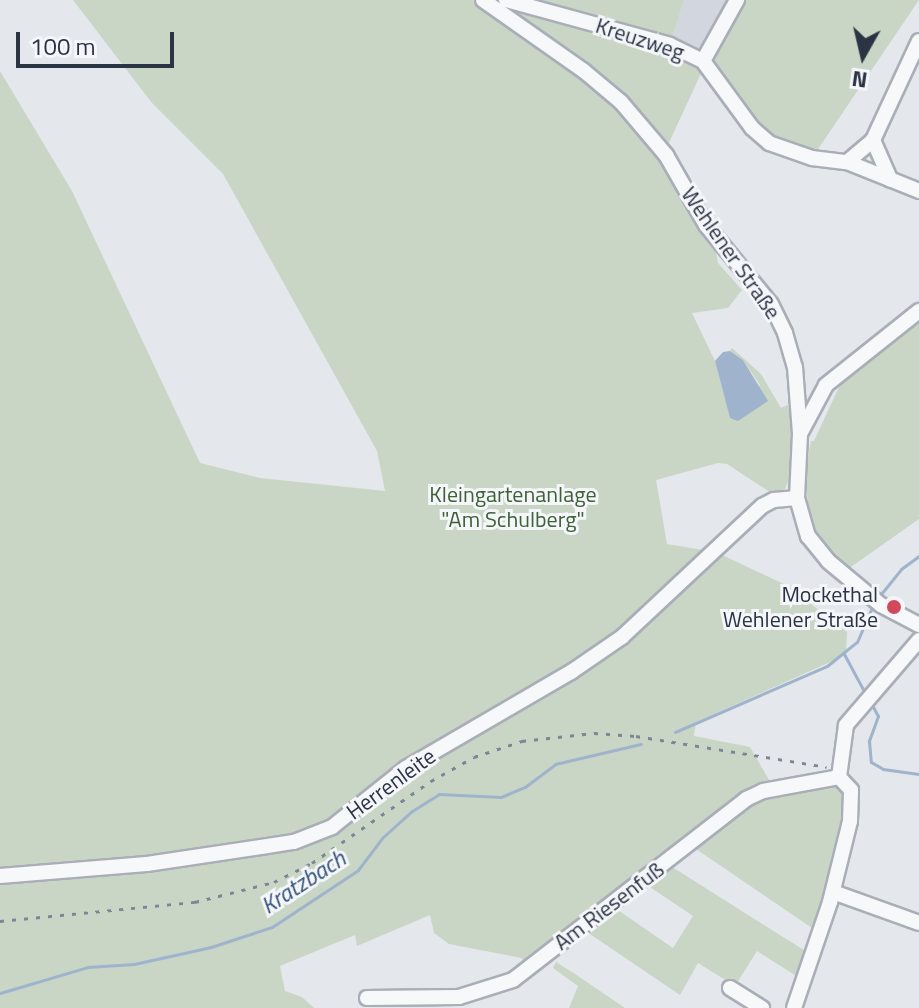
<!DOCTYPE html>
<html>
<head>
<meta charset="utf-8">
<style>
  body { margin:0 }
  #map { position:relative; width:919px; height:1008px; overflow:hidden; background:#e4e7ec; font-family:"Titillium Web",sans-serif }
  div>[style] { position:absolute }
  .built>* { inset:0; background:#d2d6de }
  .green>* { inset:0; background:#c9d6c5 }
  .water>* { inset:0; background:#9fb4cc }
  .stream>* { height:3px; margin:-1.5px; padding:0 1.5px; transform-origin:1.5px; border-radius:1.5px; background:#9fb4cc }
  .roads { filter:drop-shadow(2px 0 #a9aeb7) drop-shadow(-2px 0 #a9aeb7) drop-shadow(0 2px #a9aeb7) drop-shadow(0 -2px #a9aeb7) }
  .minor>* { height:14px; margin:-7px; padding:0 7px; transform-origin:7px; border-radius:7px; background:#f7f8fa }
  .rail>* { height:3px; margin-top:-1.5px; transform-origin:0; background:repeating-linear-gradient(90deg,#7d8696 0 4px,transparent 0 12px) }
  .dots>* { width:22px; height:22px; translate:-50% -50%; box-sizing:border-box; border:4px solid #f4f6f9; border-radius:50% }
  span { translate:-50% -50%; white-space:nowrap; text-align:center; line-height:1.15; -webkit-text-stroke:6px #f4f6f9; paint-order:stroke }
  .street-label { font-size:22px; color:#2b3445 }
  .park-label { font-size:22px; color:#3f6138 }
  .poi-label { font-size:22px; color:#2b3445 }
  .right { translate:-100% -50%; text-align:right }
  .water-label { font-size:24px; color:#34527a; font-style:italic }
  .north { position:absolute; left:823px; top:16px; width:80px; height:80px; -webkit-text-stroke:6px #f4f6f9; paint-order:stroke; rotate:188deg; font-size:22px; font-weight:700; line-height:32px; text-align:center; color:#2b3445 }
  .north::after { content:''; display:block; margin:auto; width:28px; height:36px; background:#2b3445; clip-path:polygon(50% 0,100% 100%,50% 72%,0 100%) }
  .scale { position:absolute; left:16px; top:32px; width:158px; height:36px; box-sizing:border-box; border:4px solid #2b3445; border-top:0; padding-left:10px; font-size:24px; line-height:28px; white-space:nowrap; color:#2b3445; -webkit-text-stroke:6px #f4f6f9; paint-order:stroke }
</style>
</head>
<body>
<div id="map">
  <div class="built">
    <div style="clip-path:polygon(684px 0,741px 0,699px 54px,671px 42px)"></div>
  </div>
  <div class="green">
    <div style="clip-path:polygon(73px 0,473px 0,578px 72px,646px 135px,715px 246px,718px 263px,742px 290px,728px 308px,692px 313px,715px 361px,730px 417px,760px 385px,743px 360px,730px 351px,732px 348px,761px 374px,781px 408px,787px 405px,794px 411px,791px 474px,785px 489px,773px 494px,727px 464px,718px 463px,656px 480px,667px 544px,709px 551px,620px 634px,310px 833px,192px 853px,0 872px,0 71px,72px 191px,200px 463px,260px 478px,385px 491px,377px 451px,223px 174px,152px 103px)"></div>
    <div style="clip-path:polygon(524px 0,684px 0,671px 42px)"></div>
    <div style="clip-path:polygon(741px 0,919px 0,812px 158px,769px 143px,703px 61px)"></div>
    <div style="clip-path:polygon(502px 4px,669px 49px,704px 67px,667px 147px,623px 97px,499px 7px)"></div>
    <div style="clip-path:polygon(919px 316px,919px 519px,848px 569px,820px 540px,808px 517px,806px 467px,811px 441px,814px 441px,839px 387px,837px 381px)"></div>
    <div style="clip-path:polygon(718px 553px,788px 586px,847px 632px,846px 655px,696px 722px,694px 736px,750px 747px,772px 785px,528px 964px,521px 958px,449px 944px,434px 933px,430px 915px,357px 946px,355px 935px,280px 966px,285px 991px,302px 997px,314px 1008px,0 1008px,0 880px,294px 845px,408px 771px,573px 676px)"></div>
    <div style="clip-path:polygon(835px 784px,847px 799px,840px 851px,815px 930px,693px 847px,761px 795px)"></div>
    <div style="clip-path:polygon(669px 865px,807px 952px,798px 977px,757px 951px,735px 986px,698px 963px,680px 995px,581px 928px,612px 906px,673px 948px,693px 916px,644px 883px)"></div>
    <div style="clip-path:polygon(556px 962px,575px 974px,625px 1008px,569px 1008px,578px 986px,553px 968px)"></div>
  </div>
  <div class="water">
    <div style="clip-path:polygon(730px 351px,743px 360px,768px 401px,738px 421px,730px 418px,715px 361px,723px 352px)"></div>
  </div>
  <div class="stream">
    <div style="left:881px;top:594px;width:32px;rotate:-51deg"></div>
    <div style="left:901px;top:569px;width:22px;rotate:-36deg"></div>
    <div style="left:844px;top:654px;width:44px;rotate:61.7deg"></div>
    <div style="left:871px;top:703px;width:15px;rotate:62deg"></div>
    <div style="left:878px;top:716px;width:27px;rotate:110deg"></div>
    <div style="left:869px;top:741px;width:21px;rotate:85deg"></div>
    <div style="left:871px;top:762px;width:14px;rotate:30deg"></div>
    <div style="left:883px;top:769px;width:36px;rotate:8deg"></div>
    <div style="left:675px;top:732px;width:166px;rotate:-23.5deg"></div>
    <div style="left:827px;top:666px;width:38px;rotate:-39deg"></div>
    <div style="left:857px;top:642px;width:40px;rotate:-66.6deg"></div>
    <div style="left:0;top:993px;width:92px;rotate:-16.5deg"></div>
    <div style="left:88px;top:967px;width:46px;rotate:-3.7deg"></div>
    <div style="left:134px;top:964px;width:79px;rotate:-12.4deg"></div>
    <div style="left:211px;top:947px;width:64px;rotate:-18.2deg"></div>
    <div style="left:272px;top:927px;width:103px;rotate:-33.5deg"></div>
    <div style="left:358px;top:870px;width:40px;rotate:-53deg"></div>
    <div style="left:382px;top:838px;width:40px;rotate:-42deg"></div>
    <div style="left:412px;top:811px;width:32px;rotate:-32deg"></div>
    <div style="left:439px;top:794px;width:62px;rotate:2.8deg"></div>
    <div style="left:501px;top:797px;width:26px;rotate:-23deg"></div>
    <div style="left:525px;top:787px;width:38px;rotate:-37deg"></div>
    <div style="left:555px;top:764px;width:88px;rotate:-13.1deg"></div>
  </div>
  <div class="roads">
    <div class="minor">
      <div style="left:483px;top:0;width:123px;rotate:35.1deg"></div>
      <div style="left:584px;top:71px;width:48px;rotate:40deg"></div>
      <div style="left:621px;top:102px;width:70px;rotate:49.7deg"></div>
      <div style="left:666px;top:155px;width:81px;rotate:60.3deg"></div>
      <div style="left:706px;top:225px;width:102px;rotate:50.6deg"></div>
      <div style="left:771px;top:304px;width:32px;rotate:64deg"></div>
      <div style="left:785px;top:333px;width:35px;rotate:74deg"></div>
      <div style="left:795px;top:367px;width:67px;rotate:85.7deg"></div>
      <div style="left:800px;top:434px;width:64px;rotate:92.7deg"></div>
      <div style="left:797px;top:498px;width:40px;rotate:74deg"></div>
      <div style="left:808px;top:536px;width:32px;rotate:51deg"></div>
      <div style="left:828px;top:561px;width:69px;rotate:39.7deg"></div>
      <div style="left:881px;top:605px;width:43px;rotate:27.8deg"></div>
      <div style="left:506px;top:0;width:170px;rotate:15.3deg"></div>
      <div style="left:670px;top:45px;width:37px;rotate:26deg"></div>
      <div style="left:703px;top:61px;width:83px;rotate:53.8deg"></div>
      <div style="left:752px;top:128px;width:23px;rotate:41deg"></div>
      <div style="left:769px;top:143px;width:46px;rotate:19.2deg"></div>
      <div style="left:812px;top:158px;width:35px;rotate:7deg"></div>
      <div style="left:847px;top:162px;width:78px;rotate:21.9deg"></div>
      <div style="left:703px;top:61px;width:70px;rotate:-60.9deg"></div>
      <div style="left:873px;top:140px;width:43px;rotate:66.4deg"></div>
      <div style="left:847px;top:162px;width:34px;rotate:-40deg"></div>
      <div style="left:873px;top:140px;width:109px;rotate:-65.1deg"></div>
      <div style="left:800px;top:434px;width:55px;rotate:-62deg"></div>
      <div style="left:826px;top:385px;width:119px;rotate:-38.5deg"></div>
      <div style="left:0;top:876px;width:147px;rotate:-4.7deg"></div>
      <div style="left:147px;top:864px;width:115px;rotate:-8.5deg"></div>
      <div style="left:261px;top:847px;width:33px;rotate:-9deg"></div>
      <div style="left:294px;top:842px;width:41px;rotate:-21.5deg"></div>
      <div style="left:332px;top:827px;width:95px;rotate:-38.6deg"></div>
      <div style="left:406px;top:768px;width:191px;rotate:-30.2deg"></div>
      <div style="left:571px;top:672px;width:62px;rotate:-34.5deg"></div>
      <div style="left:622px;top:637px;width:192px;rotate:-43.1deg"></div>
      <div style="left:762px;top:506px;width:13px;rotate:-27deg"></div>
      <div style="left:774px;top:500px;width:23px;rotate:-5deg"></div>
      <div style="left:833px;top:892px;width:91px;rotate:19.8deg"></div>
      <div style="left:730px;top:988px;width:38px;rotate:32deg"></div>
      <div style="left:367px;top:998px;width:92px;rotate:-0.6deg"></div>
      <div style="left:459px;top:997px;width:57px;rotate:-17.5deg"></div>
      <div style="left:513px;top:980px;width:295px;rotate:-37.8deg"></div>
      <div style="left:746px;top:799px;width:19px;rotate:-25deg"></div>
      <div style="left:763px;top:791px;width:77px;rotate:-10.4deg"></div>
      <div style="left:794px;top:1008px;width:112px;rotate:-71.2deg"></div>
      <div style="left:830px;top:902px;width:83px;rotate:-76.1deg"></div>
      <div style="left:850px;top:821px;width:31px;rotate:-88deg"></div>
      <div style="left:851px;top:790px;width:18px;rotate:-133deg"></div>
      <div style="left:839px;top:777px;width:52px;rotate:-82.3deg"></div>
      <div style="left:846px;top:725px;width:112px;rotate:-49.3deg"></div>
    </div>
  </div>
  <div class="rail">
    <div style="left:0;top:921px;width:196px;rotate:-5.6deg"></div>
    <div style="left:195px;top:902px;width:81px;rotate:-14.2deg"></div>
    <div style="left:274px;top:882px;width:42px;rotate:-26.6deg"></div>
    <div style="left:312px;top:863px;width:145px;rotate:-34.6deg"></div>
    <div style="left:431px;top:781px;width:49px;rotate:-29.2deg"></div>
    <div style="left:474px;top:757px;width:51px;rotate:-18.4deg"></div>
    <div style="left:522px;top:741px;width:72px;rotate:-6.3deg"></div>
    <div style="left:594px;top:733px;width:42px;rotate:4.1deg"></div>
    <div style="left:636px;top:736px;width:193px;rotate:9.2deg"></div>
  </div>
  <div class="dots">
    <div style="left:894px;top:607px;background:#d1495b"></div>
  </div>
  <div class="street-label">
    <span style="left:640px;top:39px;rotate:18deg">Kreuzweg</span>
    <span style="left:731px;top:253px;rotate:55deg">Wehlener Straße</span>
    <span style="left:391px;top:784px;rotate:-36deg">Herrenleite</span>
    <span style="left:609px;top:906px;rotate:-37deg">Am Riesenfuß</span>
  </div>
  <div class="park-label">
    <span style="left:513px;top:507px">Kleingartenanlage<br>"Am Schulberg"</span>
  </div>
  <div class="poi-label">
    <span class="right" style="left:878px;top:607px">Mockethal<br>Wehlener Straße</span>
  </div>
  <div class="water-label">
    <span style="left:303px;top:882px;rotate:-33deg">Kratzbach</span>
  </div>
  <div class="north">N</div>
  <div class="scale">100 m</div>
</div>
</body>
</html>
